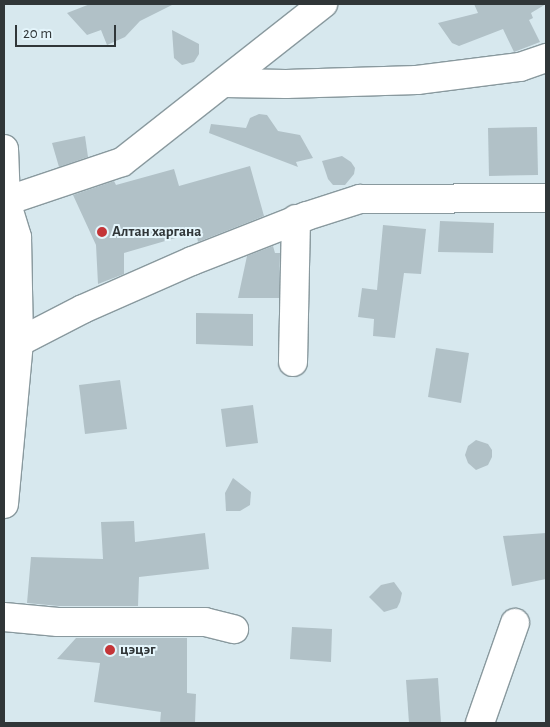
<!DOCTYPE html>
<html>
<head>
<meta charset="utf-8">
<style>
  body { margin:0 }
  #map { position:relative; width:550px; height:727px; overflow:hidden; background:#d7e8ee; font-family:"Alegreya Sans",sans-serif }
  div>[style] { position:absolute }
  .building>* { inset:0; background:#b1c1c7 }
  .roads { filter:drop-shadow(1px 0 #89999e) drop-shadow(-1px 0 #89999e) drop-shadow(0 1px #89999e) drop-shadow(0 -1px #89999e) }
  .street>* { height:28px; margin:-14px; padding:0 14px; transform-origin:14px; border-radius:14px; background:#fff }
  .dots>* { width:14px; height:14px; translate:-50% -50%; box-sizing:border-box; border:2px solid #e4f5fb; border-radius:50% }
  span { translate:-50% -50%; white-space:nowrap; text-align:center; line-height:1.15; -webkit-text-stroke:4px #e4f5fb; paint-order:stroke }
  .poi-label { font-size:15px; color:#303638; font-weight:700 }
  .left { translate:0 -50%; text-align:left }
  .frame { position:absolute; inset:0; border:5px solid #303638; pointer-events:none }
  .scale { position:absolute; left:15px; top:25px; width:101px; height:22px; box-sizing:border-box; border:2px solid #303638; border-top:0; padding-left:6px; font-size:15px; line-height:18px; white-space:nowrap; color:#303638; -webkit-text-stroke:4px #e4f5fb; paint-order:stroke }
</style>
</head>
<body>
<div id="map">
  <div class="building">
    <div style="clip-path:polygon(90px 4px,174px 4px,140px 21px,125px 37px,107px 45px,101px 30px,87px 35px,67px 13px)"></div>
    <div style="clip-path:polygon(474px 4px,546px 4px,531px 13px,533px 18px,529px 20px,540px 42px,514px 52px,503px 29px,459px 46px,452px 43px,438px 23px,478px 13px)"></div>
    <div style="clip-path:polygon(172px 30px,199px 44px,199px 54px,194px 62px,182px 65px,174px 58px)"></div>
    <div style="clip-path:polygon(259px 114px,267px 115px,278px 131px,300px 135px,313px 158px,296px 162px,298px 167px,209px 133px,211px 124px,246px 128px,250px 118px)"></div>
    <div style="clip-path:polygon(537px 127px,538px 175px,489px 176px,488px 128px)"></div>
    <div style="clip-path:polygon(85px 136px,88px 157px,59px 167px,52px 143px)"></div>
    <div style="clip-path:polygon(342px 156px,351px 162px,355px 168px,354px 174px,345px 185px,333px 185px,328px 179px,322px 161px)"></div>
    <div style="clip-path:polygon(250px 166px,264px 216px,198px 242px,196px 232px,124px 253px,124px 274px,98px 284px,96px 245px,73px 195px,114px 181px,116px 185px,174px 169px,179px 186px)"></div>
    <div style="clip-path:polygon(440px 221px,494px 223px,493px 253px,438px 252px)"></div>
    <div style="clip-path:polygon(383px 225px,426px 229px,421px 274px,404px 273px,395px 338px,373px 336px,374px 319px,358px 317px,362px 288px,377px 290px)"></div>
    <div style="clip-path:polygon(273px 246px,275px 253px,280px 253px,279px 298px,238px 298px,247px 256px)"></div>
    <div style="clip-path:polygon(196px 313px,253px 314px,253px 346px,196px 344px)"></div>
    <div style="clip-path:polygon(436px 348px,469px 353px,461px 403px,428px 397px)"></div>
    <div style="clip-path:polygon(120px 380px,127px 429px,85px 434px,79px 385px)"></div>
    <div style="clip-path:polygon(253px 405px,258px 443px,226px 447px,221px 409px)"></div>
    <div style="clip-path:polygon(476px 440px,488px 444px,492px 450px,492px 457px,488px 465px,476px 470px,468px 463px,465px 455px,468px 446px)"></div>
    <div style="clip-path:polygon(233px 478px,251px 492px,250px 505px,240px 511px,226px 511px,225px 493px)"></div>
    <div style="clip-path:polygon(134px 521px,135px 542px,205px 533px,209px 569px,139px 577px,138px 606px,59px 606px,27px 603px,31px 557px,103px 559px,101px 522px)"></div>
    <div style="clip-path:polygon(546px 533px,546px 579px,512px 586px,503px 536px)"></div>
    <div style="clip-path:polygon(394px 582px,402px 593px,400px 602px,397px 608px,384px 612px,369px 597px,381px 585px)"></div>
    <div style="clip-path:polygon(292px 627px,332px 629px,331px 662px,290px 659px)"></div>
    <div style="clip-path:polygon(76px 638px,187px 638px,187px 693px,196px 694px,195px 723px,160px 723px,161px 712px,94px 702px,100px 663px,57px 659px)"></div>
    <div style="clip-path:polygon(438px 678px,441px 723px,409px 723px,406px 680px)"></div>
  </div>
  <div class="roads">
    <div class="street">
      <div style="left:225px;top:83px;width:61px;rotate:0.9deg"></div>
      <div style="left:286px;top:84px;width:131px;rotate:-1.7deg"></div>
      <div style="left:417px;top:80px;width:104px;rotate:-7.2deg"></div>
      <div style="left:520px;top:67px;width:28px;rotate:-19deg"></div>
      <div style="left:4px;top:149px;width:52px;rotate:87.8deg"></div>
      <div style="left:6px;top:201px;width:38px;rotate:73deg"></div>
      <div style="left:17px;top:237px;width:105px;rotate:88.9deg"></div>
      <div style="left:19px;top:342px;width:163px;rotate:95.3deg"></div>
      <div style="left:6px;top:201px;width:122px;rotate:-18.6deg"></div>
      <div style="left:122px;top:162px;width:256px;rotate:-38.2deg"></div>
      <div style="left:19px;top:342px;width:72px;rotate:-27.3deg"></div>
      <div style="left:83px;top:309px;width:119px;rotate:-23.8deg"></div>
      <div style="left:192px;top:261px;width:123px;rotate:-21.4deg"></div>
      <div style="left:307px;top:216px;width:56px;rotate:-17.8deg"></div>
      <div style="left:360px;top:199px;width:186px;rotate:-0.3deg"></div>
      <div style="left:293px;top:362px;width:143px;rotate:-88.8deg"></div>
      <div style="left:4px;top:617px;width:54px;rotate:5.3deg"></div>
      <div style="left:58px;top:622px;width:147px"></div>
      <div style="left:205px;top:622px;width:30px;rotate:14deg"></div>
      <div style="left:480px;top:723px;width:106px;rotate:-70.7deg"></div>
    </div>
  </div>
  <div class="dots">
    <div style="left:102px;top:232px;background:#c43538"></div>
    <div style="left:110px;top:650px;background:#c43538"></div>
  </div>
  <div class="poi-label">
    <span class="left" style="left:112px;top:232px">Алтан харгана</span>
    <span class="left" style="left:120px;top:650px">цэцэг</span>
  </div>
  <div class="frame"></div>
  <div class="scale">20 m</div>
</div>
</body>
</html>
